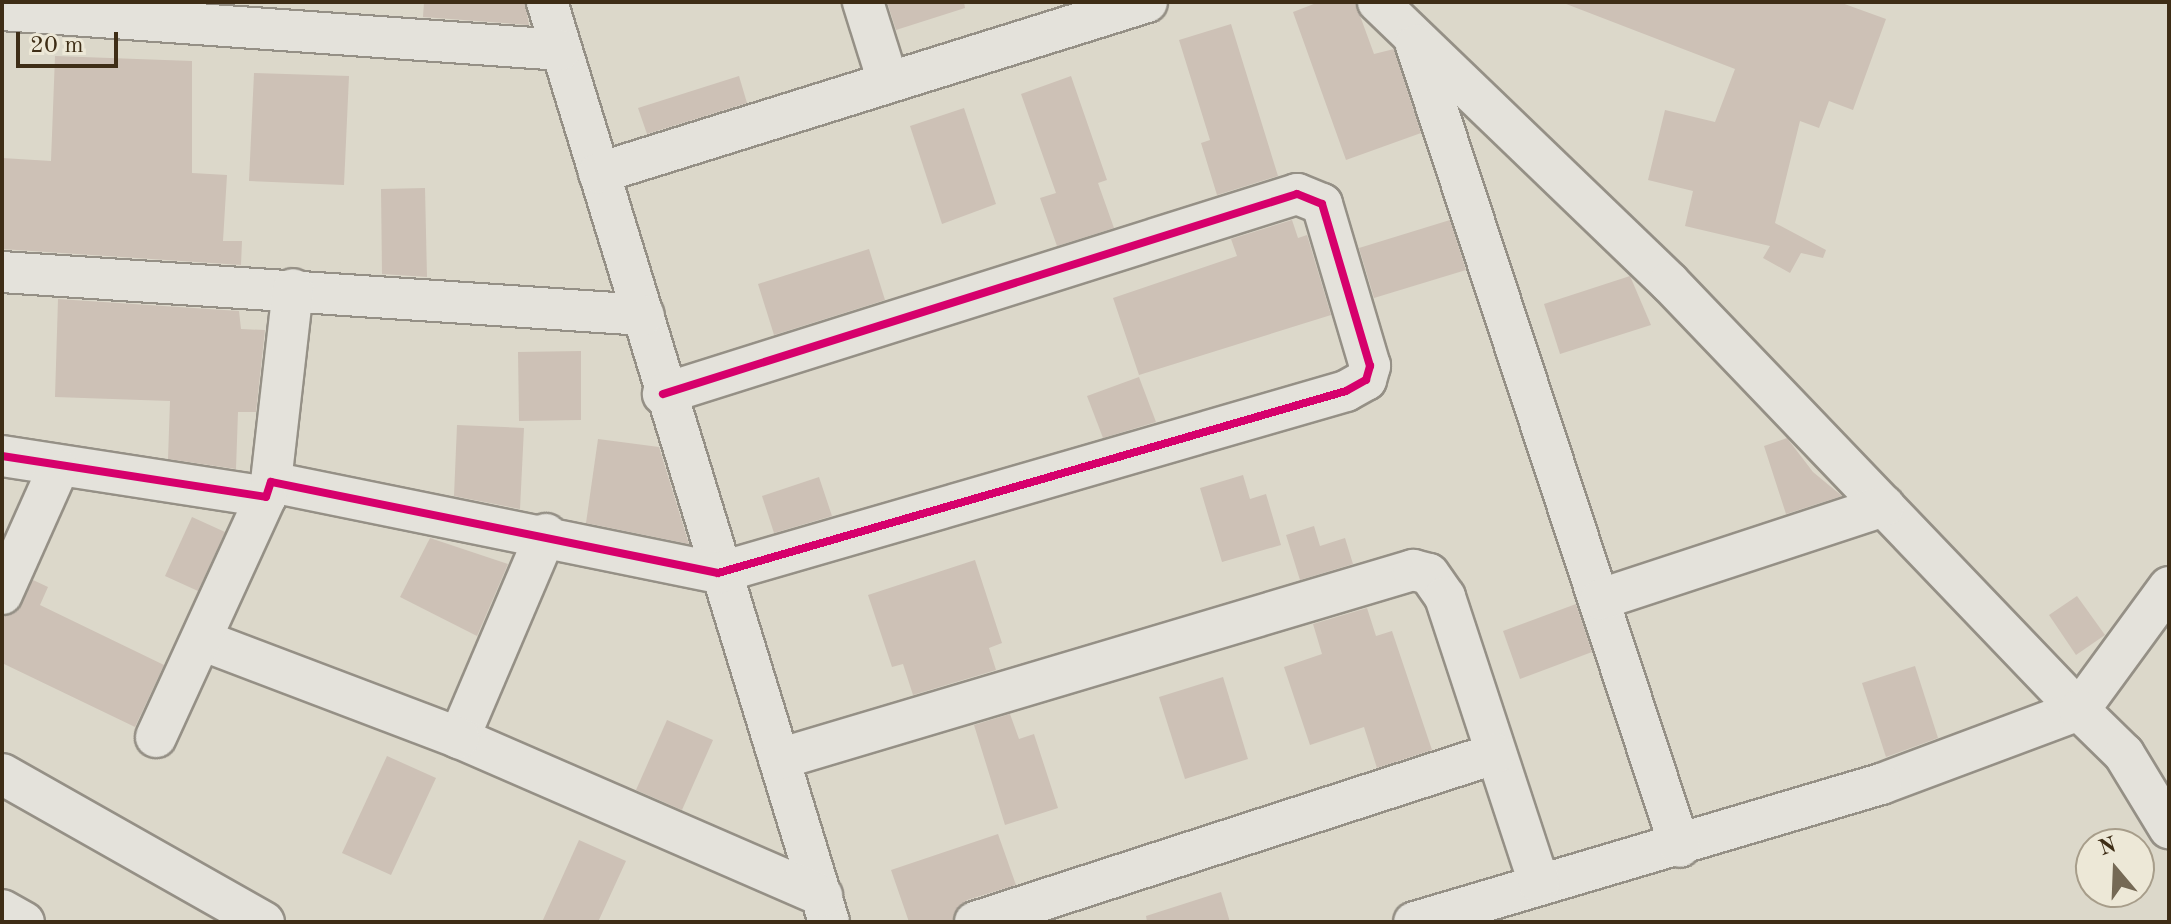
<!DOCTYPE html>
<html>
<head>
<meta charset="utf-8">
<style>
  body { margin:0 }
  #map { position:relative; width:2171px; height:924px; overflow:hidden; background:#dcd8ca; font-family:"Old Standard TT",serif }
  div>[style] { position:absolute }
  .building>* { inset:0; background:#cdc1b6 }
  .roads { filter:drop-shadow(2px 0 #959086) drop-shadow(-2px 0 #959086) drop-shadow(0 2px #959086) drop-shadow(0 -2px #959086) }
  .street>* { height:40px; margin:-20px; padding:0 20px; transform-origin:20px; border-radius:20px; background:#e4e2db }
  .cycleway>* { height:8px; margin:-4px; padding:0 4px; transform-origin:4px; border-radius:4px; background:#d6006c }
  span { translate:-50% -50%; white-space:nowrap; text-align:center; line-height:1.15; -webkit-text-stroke:6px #ede8d7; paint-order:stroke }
  .frame { position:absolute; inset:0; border:4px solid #3e2d16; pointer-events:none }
  .north { position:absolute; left:2075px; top:828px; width:80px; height:80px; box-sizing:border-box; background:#ede8d7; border:2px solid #a79d8a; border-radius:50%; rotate:341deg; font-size:22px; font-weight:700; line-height:32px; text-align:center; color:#3e2d16 }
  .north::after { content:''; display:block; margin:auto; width:28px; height:36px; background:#756955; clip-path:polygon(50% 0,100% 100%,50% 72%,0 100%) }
  .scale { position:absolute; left:16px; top:32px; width:102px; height:36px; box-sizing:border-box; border:4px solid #3e2d16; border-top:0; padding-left:10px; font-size:24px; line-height:28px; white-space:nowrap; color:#3e2d16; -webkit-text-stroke:6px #ede8d7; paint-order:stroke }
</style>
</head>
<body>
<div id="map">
  <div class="building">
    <div style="clip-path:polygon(424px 2px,525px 2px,529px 25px,423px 17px)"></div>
    <div style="clip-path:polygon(887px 2px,964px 2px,965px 8px,896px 30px)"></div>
    <div style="clip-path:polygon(1319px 2px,1355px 2px,1374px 54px,1394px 49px,1421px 133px,1346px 160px,1293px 12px)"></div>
    <div style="clip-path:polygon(1561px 2px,1839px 2px,1886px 19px,1853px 110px,1829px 101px,1819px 128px,1800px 121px,1775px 223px,1826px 250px,1823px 258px,1801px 253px,1790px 273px,1763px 258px,1770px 246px,1685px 226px,1693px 191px,1648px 180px,1665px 110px,1715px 122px,1735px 69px)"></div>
    <div style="clip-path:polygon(1231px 24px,1278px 176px,1217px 195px,1201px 143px,1210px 140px,1179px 40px)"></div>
    <div style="clip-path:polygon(55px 56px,192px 61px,192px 173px,227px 175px,223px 241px,242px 241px,241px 265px,2px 249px,2px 158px,51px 161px)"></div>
    <div style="clip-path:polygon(254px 73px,349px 76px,344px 185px,249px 181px)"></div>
    <div style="clip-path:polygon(739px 76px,747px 103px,647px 134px,638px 108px)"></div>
    <div style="clip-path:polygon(1071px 76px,1107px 180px,1098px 183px,1114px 228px,1057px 246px,1040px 198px,1056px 193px,1021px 94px)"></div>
    <div style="clip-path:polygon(964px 108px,996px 204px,942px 224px,910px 126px)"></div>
    <div style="clip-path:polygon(425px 188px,427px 277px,382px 274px,381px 189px)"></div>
    <div style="clip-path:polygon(1292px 220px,1298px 238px,1307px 235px,1331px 315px,1139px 375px,1113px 298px,1237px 256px,1231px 239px)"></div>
    <div style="clip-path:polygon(1450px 220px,1466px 270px,1374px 298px,1359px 248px)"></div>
    <div style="clip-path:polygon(869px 249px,885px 300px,774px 335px,758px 284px)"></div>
    <div style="clip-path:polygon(1630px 276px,1651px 325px,1560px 354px,1544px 304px)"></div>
    <div style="clip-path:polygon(58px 299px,239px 311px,241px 329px,265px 330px,256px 412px,238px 412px,236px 469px,168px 459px,170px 401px,55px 397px)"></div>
    <div style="clip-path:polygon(581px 351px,581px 420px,519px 421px,518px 352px)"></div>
    <div style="clip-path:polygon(1139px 377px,1156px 422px,1103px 438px,1087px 396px)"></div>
    <div style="clip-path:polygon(457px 425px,524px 428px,520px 509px,454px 496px)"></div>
    <div style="clip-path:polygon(1787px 438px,1813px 472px,1842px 496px,1786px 514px,1764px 446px)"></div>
    <div style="clip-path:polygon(598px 439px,659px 447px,689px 544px,586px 523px)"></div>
    <div style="clip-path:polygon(1243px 475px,1250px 499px,1266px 494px,1281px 545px,1222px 562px,1200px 488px)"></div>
    <div style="clip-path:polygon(819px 477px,832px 516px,774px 533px,762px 496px)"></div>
    <div style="clip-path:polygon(192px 517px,225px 532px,198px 591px,165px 576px)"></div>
    <div style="clip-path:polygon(1314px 526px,1320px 546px,1345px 538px,1353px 564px,1300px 580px,1286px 535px)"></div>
    <div style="clip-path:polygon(430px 538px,508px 564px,477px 636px,400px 597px)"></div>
    <div style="clip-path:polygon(975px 560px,1002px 643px,989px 648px,996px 670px,913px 695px,903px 664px,892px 667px,868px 595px)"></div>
    <div style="clip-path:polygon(33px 580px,48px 587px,40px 605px,164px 665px,135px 727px,2px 663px,2px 617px,16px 612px)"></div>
    <div style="clip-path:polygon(2077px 596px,2105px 635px,2076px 655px,2049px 615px)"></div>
    <div style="clip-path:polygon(1576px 604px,1592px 652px,1520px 679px,1503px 631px)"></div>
    <div style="clip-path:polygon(1367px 608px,1376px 636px,1392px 631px,1432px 750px,1377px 768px,1364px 727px,1310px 745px,1284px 667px,1322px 654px,1313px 624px)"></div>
    <div style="clip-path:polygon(1915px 666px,1938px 738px,1886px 757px,1862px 683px)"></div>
    <div style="clip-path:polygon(1223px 677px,1248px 759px,1185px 779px,1159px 697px)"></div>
    <div style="clip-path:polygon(1010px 714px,1019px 739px,1034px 734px,1058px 808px,1005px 825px,974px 725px)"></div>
    <div style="clip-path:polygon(667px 720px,713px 740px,682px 810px,636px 790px)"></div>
    <div style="clip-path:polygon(387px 756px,436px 778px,391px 875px,342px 853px)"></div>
    <div style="clip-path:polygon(998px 834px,1016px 885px,967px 900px,953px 922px,909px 922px,891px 870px)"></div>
    <div style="clip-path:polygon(579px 840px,626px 861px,598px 922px,542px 922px)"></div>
    <div style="clip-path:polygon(1221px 892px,1230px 922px,1147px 922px,1146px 916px)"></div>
  </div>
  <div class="roads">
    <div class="street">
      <div style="left:547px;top:2px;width:962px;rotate:72.96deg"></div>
      <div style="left:863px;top:2px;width:80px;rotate:72.5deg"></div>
      <div style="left:1378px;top:2px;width:404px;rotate:43.9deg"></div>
      <div style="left:1669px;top:282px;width:593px;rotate:46.23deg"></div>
      <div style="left:2079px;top:710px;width:211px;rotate:159.5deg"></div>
      <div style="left:1881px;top:784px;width:487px;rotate:163.5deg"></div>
      <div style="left:2px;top:10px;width:560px;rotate:4.09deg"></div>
      <div style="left:1416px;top:45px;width:844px;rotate:71.78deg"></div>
      <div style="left:599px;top:173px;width:574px;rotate:-17.33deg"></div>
      <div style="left:2px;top:272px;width:643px;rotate:3.83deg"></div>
      <div style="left:2px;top:456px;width:267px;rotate:8.8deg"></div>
      <div style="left:266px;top:497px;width:16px;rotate:-72deg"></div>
      <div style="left:271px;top:482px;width:456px;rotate:11.5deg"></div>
      <div style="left:718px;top:573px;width:654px;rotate:-16.16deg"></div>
      <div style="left:1346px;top:391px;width:23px;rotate:-29deg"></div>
      <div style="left:1366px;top:380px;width:15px;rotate:-74deg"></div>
      <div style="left:1370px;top:366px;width:169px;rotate:-106.5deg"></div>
      <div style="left:1322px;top:204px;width:27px;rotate:-158deg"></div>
      <div style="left:1297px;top:194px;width:665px;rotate:162.49deg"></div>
      <div style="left:271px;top:482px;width:194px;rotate:-83.5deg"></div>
      <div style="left:546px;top:534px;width:222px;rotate:113.1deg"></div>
      <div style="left:459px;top:738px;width:396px;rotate:23.5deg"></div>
      <div style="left:2169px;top:587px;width:152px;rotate:126.2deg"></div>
      <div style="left:2079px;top:710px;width:63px;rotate:44.4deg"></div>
      <div style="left:2124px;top:754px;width:87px;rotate:58.7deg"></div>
      <div style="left:2px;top:594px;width:137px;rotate:-65.9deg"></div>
      <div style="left:1601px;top:599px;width:298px;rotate:-18.2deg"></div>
      <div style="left:204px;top:641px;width:273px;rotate:20.8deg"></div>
      <div style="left:156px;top:737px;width:264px;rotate:-65.4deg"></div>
      <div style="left:779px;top:759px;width:662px;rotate:-16.6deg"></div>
      <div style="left:1413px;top:570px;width:16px;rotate:14deg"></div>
      <div style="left:1429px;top:574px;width:28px;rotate:55deg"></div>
      <div style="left:1445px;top:597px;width:301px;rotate:71.8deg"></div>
      <div style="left:2px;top:774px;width:301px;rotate:29.5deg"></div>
      <div style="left:2px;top:910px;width:25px;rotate:29deg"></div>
      <div style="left:975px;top:922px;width:546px;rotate:-17.94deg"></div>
    </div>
  </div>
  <div class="cycleway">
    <div style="left:2px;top:456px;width:267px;rotate:8.8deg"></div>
    <div style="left:266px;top:497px;width:16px;rotate:-72deg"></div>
    <div style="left:271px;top:482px;width:456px;rotate:11.5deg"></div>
    <div style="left:718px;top:573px;width:654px;rotate:-16.16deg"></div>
    <div style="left:1346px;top:391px;width:23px;rotate:-29deg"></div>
    <div style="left:1366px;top:380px;width:15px;rotate:-74deg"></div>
    <div style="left:1370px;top:366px;width:169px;rotate:-106.5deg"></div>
    <div style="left:1322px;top:204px;width:27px;rotate:-158deg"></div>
    <div style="left:1297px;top:194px;width:665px;rotate:162.49deg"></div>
  </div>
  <div class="frame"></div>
  <div class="north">N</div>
  <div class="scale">20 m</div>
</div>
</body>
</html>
